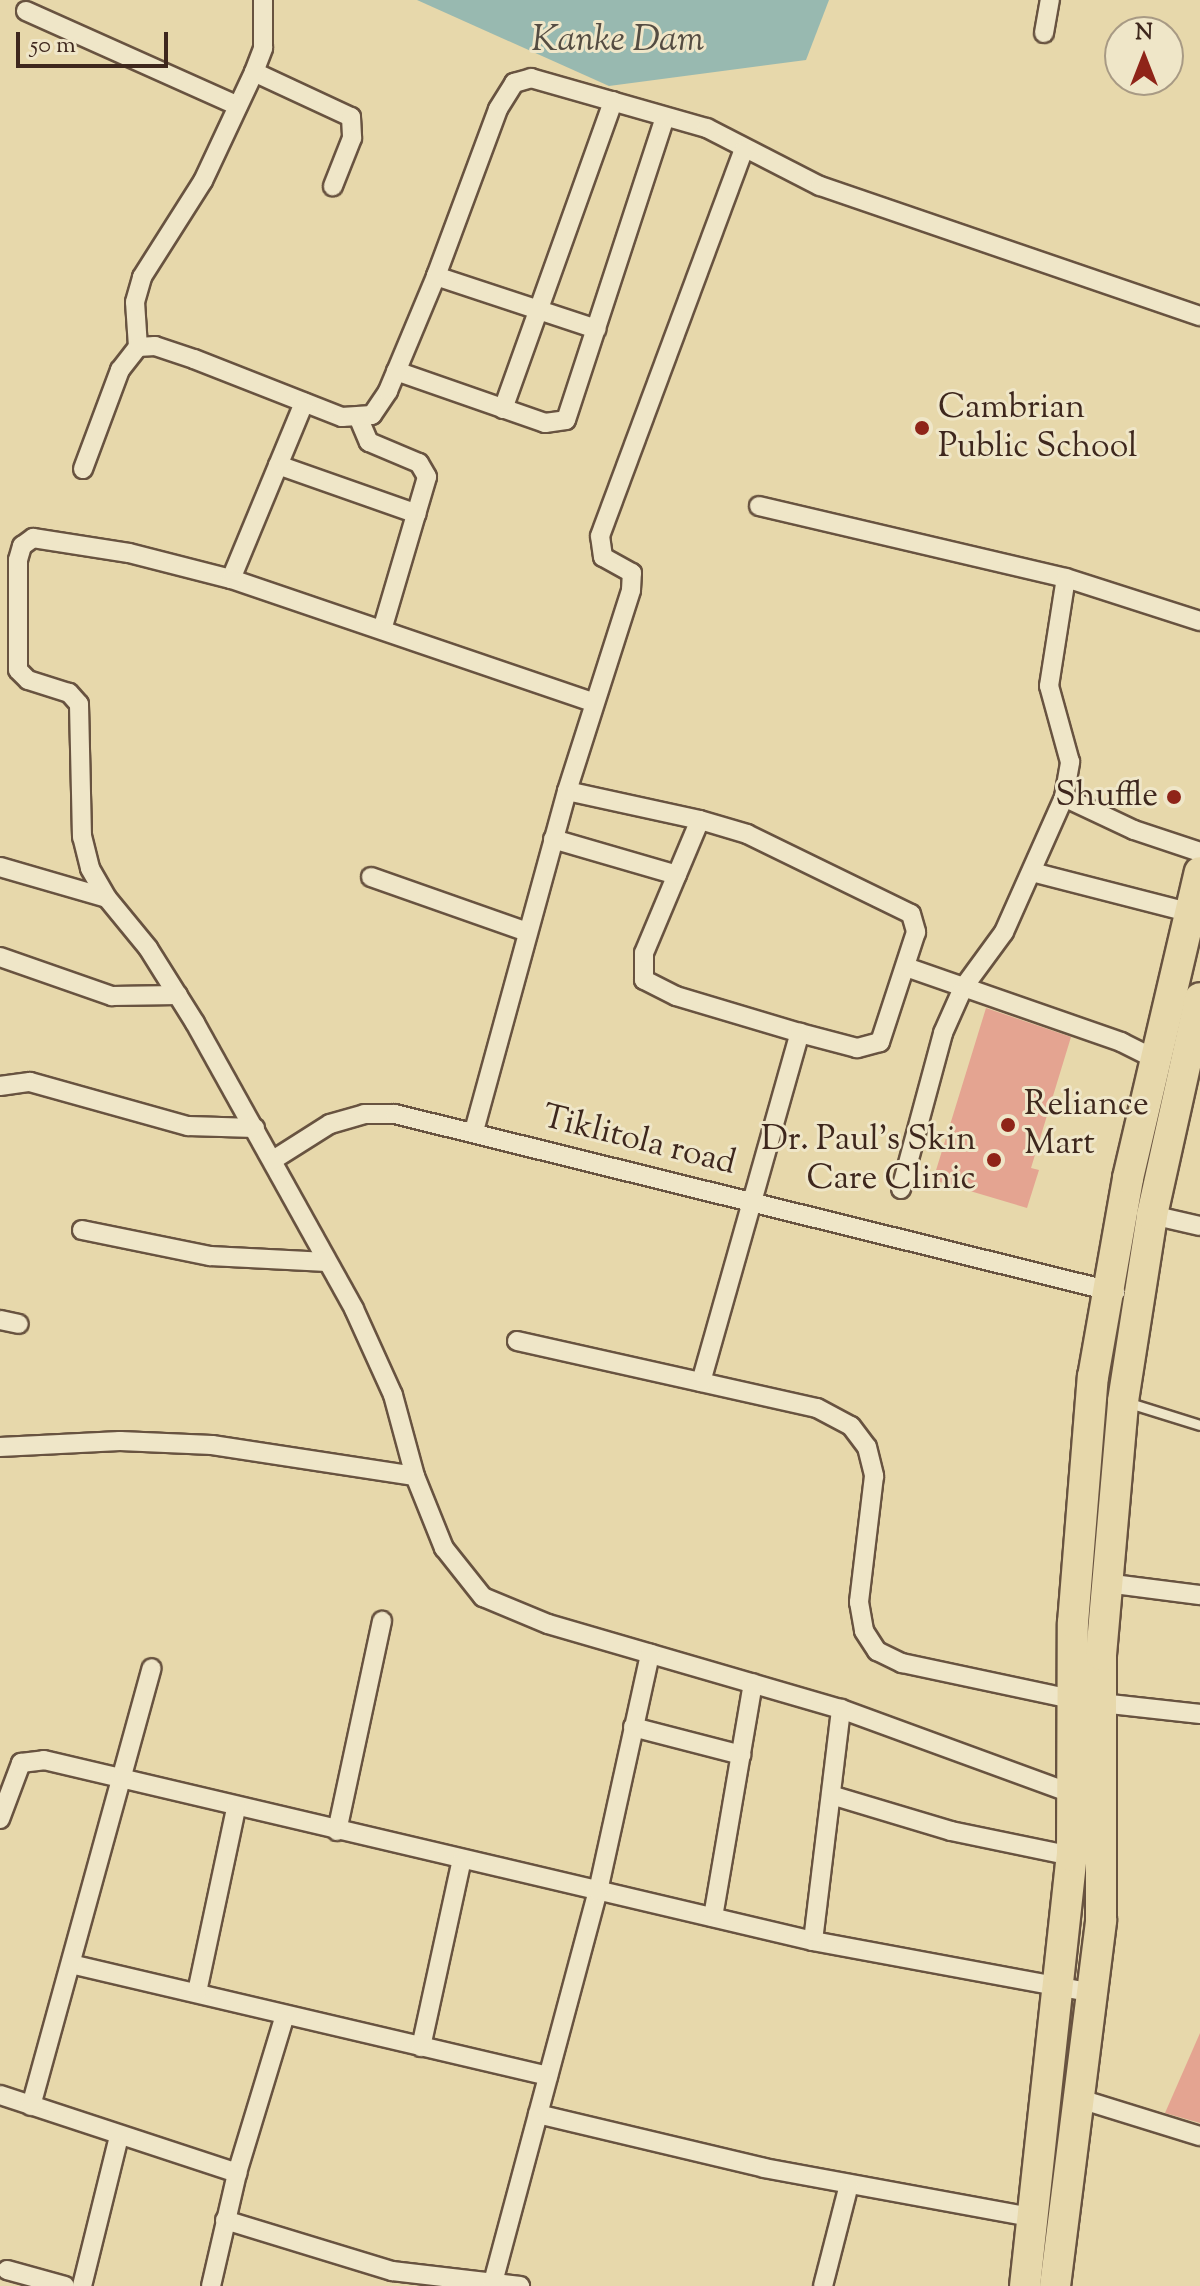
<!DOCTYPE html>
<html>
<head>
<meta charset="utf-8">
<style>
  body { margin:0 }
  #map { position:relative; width:1200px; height:2286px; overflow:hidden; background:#e7d8ab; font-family:"Sorts Mill Goudy",serif }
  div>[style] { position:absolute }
  .water>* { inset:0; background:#98b9b0 }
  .building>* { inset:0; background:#e4a491 }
  .roads { filter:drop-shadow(2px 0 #685340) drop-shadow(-2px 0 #685340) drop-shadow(0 2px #685340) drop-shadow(0 -2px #685340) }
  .service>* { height:9px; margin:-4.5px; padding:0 4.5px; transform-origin:4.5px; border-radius:4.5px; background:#efe6c8 }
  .minor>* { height:18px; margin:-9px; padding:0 9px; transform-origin:9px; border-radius:9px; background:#efe6c8 }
  .primary>* { height:30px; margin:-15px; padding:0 15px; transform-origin:15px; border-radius:15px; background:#e7d8ab }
  .dots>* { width:22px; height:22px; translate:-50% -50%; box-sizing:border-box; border:4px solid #efe6c8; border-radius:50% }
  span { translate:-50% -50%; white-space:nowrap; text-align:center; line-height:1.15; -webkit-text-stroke:6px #efe6c8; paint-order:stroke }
  .poi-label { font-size:34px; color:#3e271d }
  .left { translate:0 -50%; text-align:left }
  .right { translate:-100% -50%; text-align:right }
  .street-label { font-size:34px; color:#3e271d }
  .water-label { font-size:36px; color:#544c42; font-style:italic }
  .north { position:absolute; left:1104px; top:16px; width:80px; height:80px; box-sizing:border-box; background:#efe6c8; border:2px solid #a89a84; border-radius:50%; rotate:0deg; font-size:22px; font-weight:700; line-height:32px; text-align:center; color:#3e271d }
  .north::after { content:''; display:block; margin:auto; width:28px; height:36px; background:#8f2418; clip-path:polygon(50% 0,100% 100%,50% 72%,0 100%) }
  .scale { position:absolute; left:16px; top:32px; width:152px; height:36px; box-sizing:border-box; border:4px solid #3e271d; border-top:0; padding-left:10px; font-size:24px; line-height:28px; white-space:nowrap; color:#3e271d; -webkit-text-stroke:6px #efe6c8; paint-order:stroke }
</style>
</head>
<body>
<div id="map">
  <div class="water">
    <div style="clip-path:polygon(417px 0,829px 0,806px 60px,609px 86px)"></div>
  </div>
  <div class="building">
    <div style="clip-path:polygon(986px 1008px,1071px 1037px,1031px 1168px,1039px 1170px,1027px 1208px,933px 1180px)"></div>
    <div style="clip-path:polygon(1200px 2033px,1200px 2123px,1165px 2113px)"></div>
  </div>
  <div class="roads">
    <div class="service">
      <div style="left:1126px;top:1402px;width:77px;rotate:17.3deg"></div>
    </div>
    <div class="minor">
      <div style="left:26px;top:11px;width:232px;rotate:24.1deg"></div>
      <div style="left:1044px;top:33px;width:34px;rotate:-80deg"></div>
      <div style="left:254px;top:72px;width:107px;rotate:24.9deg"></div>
      <div style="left:351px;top:117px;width:21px;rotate:87deg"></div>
      <div style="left:352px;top:138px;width:52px;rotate:111.6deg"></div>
      <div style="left:436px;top:276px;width:169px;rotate:18.3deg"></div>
      <div style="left:138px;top:347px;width:45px;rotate:-93.8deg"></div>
      <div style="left:135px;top:302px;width:26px;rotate:-74deg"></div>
      <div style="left:142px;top:277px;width:114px;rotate:-57.6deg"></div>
      <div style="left:203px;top:181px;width:120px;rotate:-64.9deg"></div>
      <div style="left:254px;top:72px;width:26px;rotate:-69deg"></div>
      <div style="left:263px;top:48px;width:48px;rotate:-90deg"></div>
      <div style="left:396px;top:371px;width:158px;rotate:19.2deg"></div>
      <div style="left:545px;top:423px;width:21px;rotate:-8deg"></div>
      <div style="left:566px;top:420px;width:318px;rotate:-71.9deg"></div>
      <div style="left:503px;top:409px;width:327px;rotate:-70.3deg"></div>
      <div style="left:359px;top:419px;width:25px;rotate:67deg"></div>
      <div style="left:369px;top:442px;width:54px;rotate:22.8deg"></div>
      <div style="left:419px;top:463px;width:16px;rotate:60deg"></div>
      <div style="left:427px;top:477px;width:159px;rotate:106.4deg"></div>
      <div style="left:278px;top:465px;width:147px;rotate:19.4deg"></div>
      <div style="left:83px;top:469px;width:106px;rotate:-69.5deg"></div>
      <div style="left:120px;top:370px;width:29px;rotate:-52deg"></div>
      <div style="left:138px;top:347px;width:17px;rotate:-3deg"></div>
      <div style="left:155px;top:346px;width:41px;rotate:18.4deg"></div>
      <div style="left:194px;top:359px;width:159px;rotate:21.4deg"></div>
      <div style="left:342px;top:417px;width:30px;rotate:-4deg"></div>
      <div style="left:372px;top:415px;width:29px;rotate:-56deg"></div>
      <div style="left:388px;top:391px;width:125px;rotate:-67.3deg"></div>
      <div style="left:436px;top:276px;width:178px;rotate:-69.6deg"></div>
      <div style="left:498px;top:109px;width:31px;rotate:-58deg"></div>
      <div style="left:514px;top:83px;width:18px;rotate:-16deg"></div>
      <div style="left:531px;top:78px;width:183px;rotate:15.9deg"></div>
      <div style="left:707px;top:128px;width:127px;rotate:27.2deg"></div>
      <div style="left:820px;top:186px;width:402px;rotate:18.9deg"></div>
      <div style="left:759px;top:506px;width:315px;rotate:13.2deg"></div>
      <div style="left:1066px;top:578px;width:141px;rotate:17.8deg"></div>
      <div style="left:231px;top:579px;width:191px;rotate:-67.5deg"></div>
      <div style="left:567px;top:791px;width:136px;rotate:12.3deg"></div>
      <div style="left:700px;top:820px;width:49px;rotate:16.6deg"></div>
      <div style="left:747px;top:834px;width:182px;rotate:26deg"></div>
      <div style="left:911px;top:914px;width:19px;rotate:74deg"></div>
      <div style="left:916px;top:932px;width:116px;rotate:108.1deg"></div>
      <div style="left:880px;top:1042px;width:24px;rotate:165deg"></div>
      <div style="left:857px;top:1048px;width:59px;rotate:-165.3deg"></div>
      <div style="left:800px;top:1033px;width:129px;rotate:-163.4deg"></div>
      <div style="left:676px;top:996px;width:36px;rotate:-153deg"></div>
      <div style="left:644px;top:980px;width:27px;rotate:-90deg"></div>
      <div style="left:644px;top:953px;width:144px;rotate:-67.2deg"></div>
      <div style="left:1064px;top:797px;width:77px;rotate:25.2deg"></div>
      <div style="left:1134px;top:830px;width:70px;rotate:18.4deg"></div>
      <div style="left:553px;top:839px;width:129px;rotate:16.2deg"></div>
      <div style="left:0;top:867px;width:111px;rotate:16.2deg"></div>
      <div style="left:107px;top:898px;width:65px;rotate:50.6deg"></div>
      <div style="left:148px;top:948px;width:89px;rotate:57.9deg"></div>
      <div style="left:195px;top:1023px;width:327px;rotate:60.9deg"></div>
      <div style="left:354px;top:1309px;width:94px;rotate:65.6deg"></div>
      <div style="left:393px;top:1395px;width:84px;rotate:74.8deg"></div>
      <div style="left:415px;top:1476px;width:78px;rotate:68.1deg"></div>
      <div style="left:444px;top:1548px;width:63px;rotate:51.5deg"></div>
      <div style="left:483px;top:1597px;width:70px;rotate:22.6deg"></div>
      <div style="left:548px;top:1624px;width:305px;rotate:16.2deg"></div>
      <div style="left:841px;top:1709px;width:247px;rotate:20.1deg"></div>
      <div style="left:1032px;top:872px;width:165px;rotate:14.4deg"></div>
      <div style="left:371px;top:877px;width:165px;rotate:19.4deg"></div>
      <div style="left:107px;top:898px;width:34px;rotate:-120deg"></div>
      <div style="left:90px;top:868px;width:32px;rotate:-104deg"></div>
      <div style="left:82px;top:837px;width:133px;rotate:-91.3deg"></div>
      <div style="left:79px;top:704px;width:15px;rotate:-132deg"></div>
      <div style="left:69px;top:693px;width:43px;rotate:-162.4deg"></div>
      <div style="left:28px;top:680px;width:14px;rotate:-135deg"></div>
      <div style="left:18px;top:670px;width:110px;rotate:-90deg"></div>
      <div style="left:18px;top:560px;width:15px;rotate:-74deg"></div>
      <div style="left:22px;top:546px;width:14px;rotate:-36deg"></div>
      <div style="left:33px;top:538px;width:97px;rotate:8.9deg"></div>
      <div style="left:129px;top:553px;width:105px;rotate:14.3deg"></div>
      <div style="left:231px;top:579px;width:382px;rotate:18.8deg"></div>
      <div style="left:0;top:957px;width:119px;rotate:19.2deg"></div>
      <div style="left:112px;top:996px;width:66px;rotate:-0.9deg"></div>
      <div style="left:906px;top:967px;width:228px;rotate:19.2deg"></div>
      <div style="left:1121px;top:1042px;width:40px;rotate:26.6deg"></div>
      <div style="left:0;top:1086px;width:30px;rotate:-8deg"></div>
      <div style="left:30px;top:1082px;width:164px;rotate:15.6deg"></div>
      <div style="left:188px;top:1126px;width:67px;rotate:1.7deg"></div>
      <div style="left:474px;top:1131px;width:352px;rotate:-74.7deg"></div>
      <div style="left:567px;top:791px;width:211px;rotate:-72.3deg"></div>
      <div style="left:631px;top:590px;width:17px;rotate:-87deg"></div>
      <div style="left:632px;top:573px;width:33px;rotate:-151deg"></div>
      <div style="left:603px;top:557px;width:21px;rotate:-98deg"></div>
      <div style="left:600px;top:536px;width:411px;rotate:-69.6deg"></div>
      <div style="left:273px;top:1160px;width:67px;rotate:-32.3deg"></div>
      <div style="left:330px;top:1124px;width:35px;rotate:-16deg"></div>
      <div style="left:364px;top:1114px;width:31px"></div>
      <div style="left:395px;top:1114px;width:742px;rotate:13.89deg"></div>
      <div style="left:901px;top:1189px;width:162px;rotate:-74.9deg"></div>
      <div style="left:943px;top:1033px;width:49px;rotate:-66deg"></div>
      <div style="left:963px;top:988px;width:69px;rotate:-53.8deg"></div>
      <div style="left:1004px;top:932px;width:148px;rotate:-66deg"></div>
      <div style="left:1064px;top:797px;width:36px;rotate:-80deg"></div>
      <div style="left:1070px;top:762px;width:79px;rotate:-105.4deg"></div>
      <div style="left:1049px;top:686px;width:109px;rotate:-81.1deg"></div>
      <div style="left:1152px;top:1215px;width:49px;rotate:12.9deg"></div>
      <div style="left:82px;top:1230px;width:131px;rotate:11.5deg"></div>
      <div style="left:210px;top:1256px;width:117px;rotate:2.9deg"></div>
      <div style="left:0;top:1320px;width:19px;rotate:12deg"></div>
      <div style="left:517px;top:1341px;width:307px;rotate:12.6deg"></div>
      <div style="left:817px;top:1408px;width:38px;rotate:28deg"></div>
      <div style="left:851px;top:1426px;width:26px;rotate:53deg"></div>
      <div style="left:867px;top:1447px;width:30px;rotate:76deg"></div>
      <div style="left:874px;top:1476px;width:127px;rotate:96.8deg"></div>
      <div style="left:859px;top:1602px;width:29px;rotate:80deg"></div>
      <div style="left:864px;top:1631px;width:24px;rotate:57deg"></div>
      <div style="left:877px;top:1651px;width:28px;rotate:26deg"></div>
      <div style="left:902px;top:1663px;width:173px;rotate:12deg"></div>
      <div style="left:701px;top:1382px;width:363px;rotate:-74.2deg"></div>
      <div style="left:0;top:1447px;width:120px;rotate:-2.9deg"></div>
      <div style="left:120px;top:1441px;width:92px;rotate:2.5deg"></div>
      <div style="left:212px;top:1445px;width:205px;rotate:8.7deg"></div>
      <div style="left:1106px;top:1583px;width:95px;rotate:7.3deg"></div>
      <div style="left:1101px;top:1703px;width:100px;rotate:6.3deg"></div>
      <div style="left:633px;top:1727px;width:112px;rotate:14.5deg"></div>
      <div style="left:831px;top:1795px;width:125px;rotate:16.7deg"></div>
      <div style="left:951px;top:1831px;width:124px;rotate:11.7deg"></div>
      <div style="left:0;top:1819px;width:60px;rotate:-69.4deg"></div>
      <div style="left:21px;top:1763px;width:23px;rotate:-7deg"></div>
      <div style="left:44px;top:1760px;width:790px;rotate:13.24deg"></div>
      <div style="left:813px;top:1941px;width:286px;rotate:10.5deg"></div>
      <div style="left:337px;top:1831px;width:215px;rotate:-77.9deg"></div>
      <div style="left:713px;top:1917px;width:237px;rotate:-80.3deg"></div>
      <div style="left:813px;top:1941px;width:234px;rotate:-83.1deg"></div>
      <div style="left:71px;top:1964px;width:490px;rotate:13.2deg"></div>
      <div style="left:197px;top:1992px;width:188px;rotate:-78deg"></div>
      <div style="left:421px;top:2047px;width:192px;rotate:-77.7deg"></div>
      <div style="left:0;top:2095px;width:250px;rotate:18.2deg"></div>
      <div style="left:1077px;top:2098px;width:129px;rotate:17.2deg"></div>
      <div style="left:31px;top:2106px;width:454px;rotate:-74.6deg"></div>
      <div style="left:538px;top:2114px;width:232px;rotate:13.4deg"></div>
      <div style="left:764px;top:2168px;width:271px;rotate:10.4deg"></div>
      <div style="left:225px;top:2220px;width:175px;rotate:17deg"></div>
      <div style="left:392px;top:2271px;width:129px;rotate:6.7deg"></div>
      <div style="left:7px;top:2270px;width:60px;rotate:15.4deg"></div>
      <div style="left:82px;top:2286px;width:154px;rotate:-76.1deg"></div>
      <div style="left:211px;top:2286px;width:116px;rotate:-77deg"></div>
      <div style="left:237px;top:2173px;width:165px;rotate:-73.1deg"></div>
      <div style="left:492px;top:2286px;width:409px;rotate:-75deg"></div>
      <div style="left:598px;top:1891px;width:243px;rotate:-77.6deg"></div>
      <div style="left:823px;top:2286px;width:104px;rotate:-75.6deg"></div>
    </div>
    <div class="primary">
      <div style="left:1025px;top:2286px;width:433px;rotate:-83.8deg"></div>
      <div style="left:1072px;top:1856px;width:233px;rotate:-89.8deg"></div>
      <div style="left:1073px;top:1623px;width:247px;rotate:-85.4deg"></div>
      <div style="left:1093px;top:1377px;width:202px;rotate:-80deg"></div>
      <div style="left:1128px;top:1178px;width:314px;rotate:-76.8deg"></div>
      <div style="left:1055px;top:2286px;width:369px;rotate:-82.8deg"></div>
      <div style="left:1101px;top:1920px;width:265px;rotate:-90deg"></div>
      <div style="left:1101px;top:1655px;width:255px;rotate:-85deg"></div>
      <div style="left:1123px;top:1401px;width:188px;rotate:-81.1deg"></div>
      <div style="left:1152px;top:1215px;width:222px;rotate:-77.5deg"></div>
    </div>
  </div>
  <div class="dots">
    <div style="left:922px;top:428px;background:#8f2418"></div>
    <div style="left:1174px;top:797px;background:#8f2418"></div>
    <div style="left:1008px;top:1125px;background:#8f2418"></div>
    <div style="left:994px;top:1160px;background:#8f2418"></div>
  </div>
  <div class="poi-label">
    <span class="left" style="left:938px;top:428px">Cambrian<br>Public School</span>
    <span class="right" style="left:1158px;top:797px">Shuffle</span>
    <span class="left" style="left:1024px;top:1125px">Reliance<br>Mart</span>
    <span class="right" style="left:976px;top:1160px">Dr. Paul's Skin<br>Care Clinic</span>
  </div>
  <div class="street-label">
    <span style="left:639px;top:1141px;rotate:14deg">Tiklitola road</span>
  </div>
  <div class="water-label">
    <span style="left:618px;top:42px">Kanke Dam</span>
  </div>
  <div class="north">N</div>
  <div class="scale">50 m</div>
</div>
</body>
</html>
